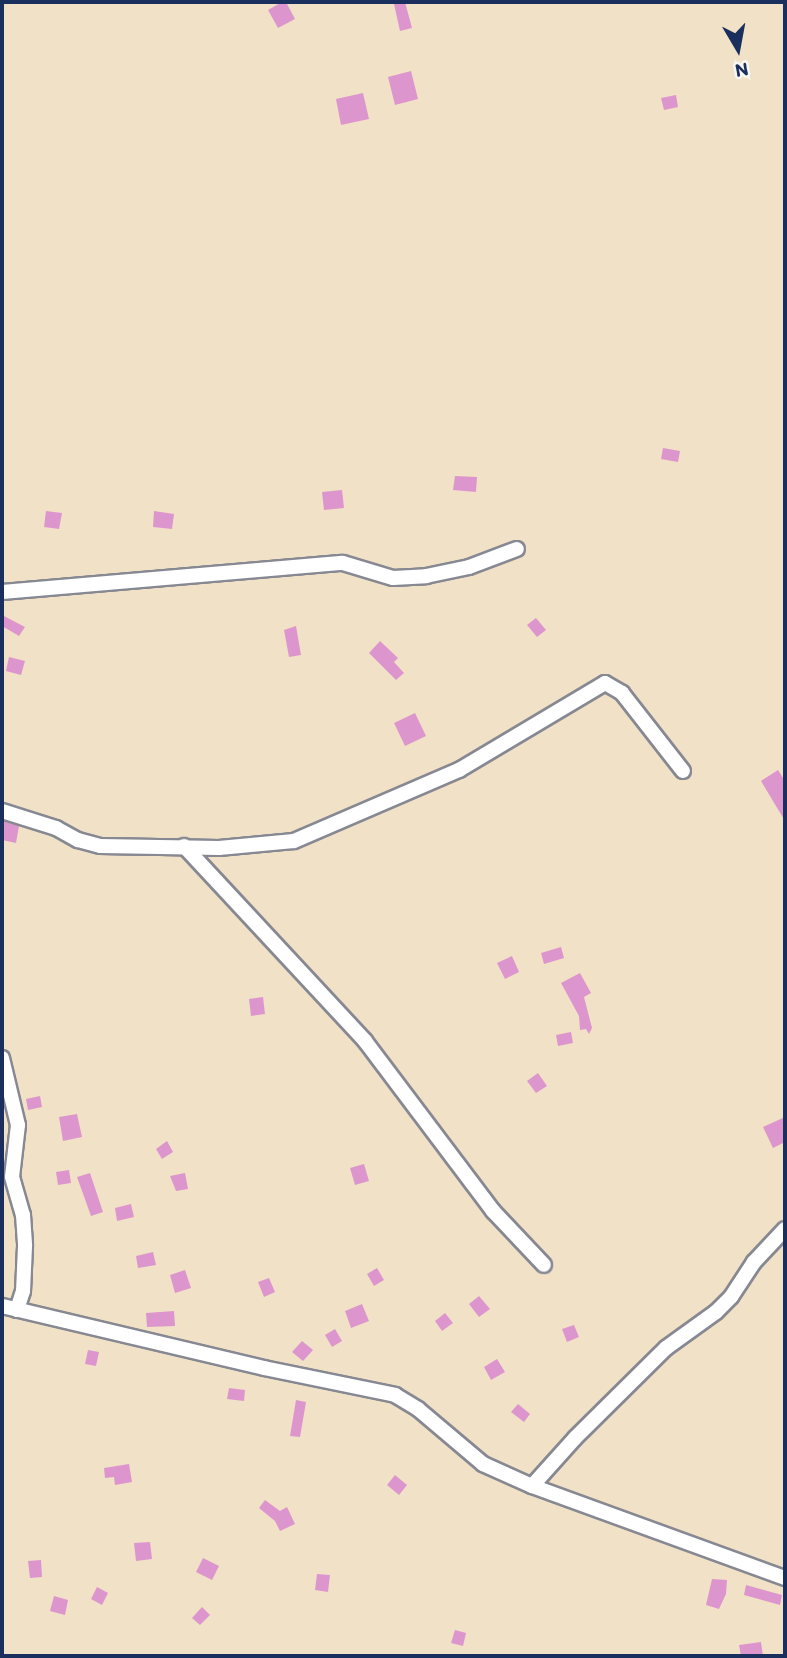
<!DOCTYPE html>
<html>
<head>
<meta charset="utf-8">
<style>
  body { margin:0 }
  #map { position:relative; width:787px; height:1658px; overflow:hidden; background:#f1e1c6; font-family:Itim,sans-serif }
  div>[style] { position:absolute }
  .building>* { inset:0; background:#dd96cd }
  .roads { filter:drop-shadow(2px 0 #868892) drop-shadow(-2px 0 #868892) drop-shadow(0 2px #868892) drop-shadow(0 -2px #868892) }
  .street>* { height:14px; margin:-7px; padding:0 7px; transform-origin:7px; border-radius:7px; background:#fff }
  span { translate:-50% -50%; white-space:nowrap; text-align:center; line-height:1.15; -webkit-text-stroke:6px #f6f6f2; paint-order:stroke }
  .frame { position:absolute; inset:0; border:4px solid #1b2f5e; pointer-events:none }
  .north { position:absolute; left:703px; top:14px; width:70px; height:70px; -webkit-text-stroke:5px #f6f6f2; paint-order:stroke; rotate:170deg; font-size:19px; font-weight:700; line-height:28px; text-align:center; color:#1b2f5e }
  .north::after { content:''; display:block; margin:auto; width:24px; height:32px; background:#1b2f5e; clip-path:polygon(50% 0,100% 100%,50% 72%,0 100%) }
</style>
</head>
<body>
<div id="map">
  <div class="building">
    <div style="clip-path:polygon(282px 2px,286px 2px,295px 19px,278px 28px,268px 10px)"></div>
    <div style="clip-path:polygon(405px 2px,412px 28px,400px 31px,394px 4px)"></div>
    <div style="clip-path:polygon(411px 71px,418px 99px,395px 105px,388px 77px)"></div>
    <div style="clip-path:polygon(363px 93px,369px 119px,341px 125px,336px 99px)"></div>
    <div style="clip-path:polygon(676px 95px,678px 107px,664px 110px,661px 98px)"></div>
    <div style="clip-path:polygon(663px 448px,680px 451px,678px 462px,661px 459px)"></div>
    <div style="clip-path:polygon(455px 476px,477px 477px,476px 492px,453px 490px)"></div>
    <div style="clip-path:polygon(342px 490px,344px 508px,324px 510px,322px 492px)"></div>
    <div style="clip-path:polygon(46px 511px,62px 513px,59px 529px,44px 527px)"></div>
    <div style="clip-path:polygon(154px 511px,174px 514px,172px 529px,153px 527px)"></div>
    <div style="clip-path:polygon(2px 615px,25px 627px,19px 636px,2px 626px)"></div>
    <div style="clip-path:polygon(536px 618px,546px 630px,537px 637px,527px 625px)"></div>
    <div style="clip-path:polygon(296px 626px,301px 655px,289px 657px,284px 630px)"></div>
    <div style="clip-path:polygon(380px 641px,398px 658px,394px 662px,404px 673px,396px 680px,369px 653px)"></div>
    <div style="clip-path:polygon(9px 657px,25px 661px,21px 675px,6px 671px)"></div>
    <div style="clip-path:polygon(415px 713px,426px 736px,405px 746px,394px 723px)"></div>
    <div style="clip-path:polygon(778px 770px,785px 781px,785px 821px,761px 781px)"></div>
    <div style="clip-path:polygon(2px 821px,19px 826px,16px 843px,2px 840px)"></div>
    <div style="clip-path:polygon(561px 947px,564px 958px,544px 964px,541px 953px)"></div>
    <div style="clip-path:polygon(512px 956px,519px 972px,505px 979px,497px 963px)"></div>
    <div style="clip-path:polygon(580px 973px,591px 993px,584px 997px,592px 1028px,589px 1034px,586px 1029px,580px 1030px,579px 1016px,561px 983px)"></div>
    <div style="clip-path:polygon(263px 997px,265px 1014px,251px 1016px,249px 999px)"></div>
    <div style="clip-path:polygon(571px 1032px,573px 1043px,558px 1046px,556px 1035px)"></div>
    <div style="clip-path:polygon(538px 1073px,547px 1086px,536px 1093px,527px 1081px)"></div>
    <div style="clip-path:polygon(40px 1096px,42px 1107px,28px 1110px,26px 1099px)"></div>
    <div style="clip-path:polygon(77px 1114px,82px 1137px,63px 1141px,59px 1117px)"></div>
    <div style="clip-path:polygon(785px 1117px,785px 1142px,773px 1148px,763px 1127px)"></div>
    <div style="clip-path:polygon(167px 1141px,173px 1152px,162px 1159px,156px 1149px)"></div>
    <div style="clip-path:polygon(364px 1164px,369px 1181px,355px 1185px,350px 1168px)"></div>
    <div style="clip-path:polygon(69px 1170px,71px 1183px,58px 1185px,56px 1172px)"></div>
    <div style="clip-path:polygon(90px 1173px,103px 1212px,91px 1216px,77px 1177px)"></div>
    <div style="clip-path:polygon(185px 1173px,188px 1189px,176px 1191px,170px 1176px)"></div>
    <div style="clip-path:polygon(131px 1204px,134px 1217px,117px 1221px,115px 1208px)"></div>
    <div style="clip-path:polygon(153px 1252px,156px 1265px,138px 1268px,136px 1256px)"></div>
    <div style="clip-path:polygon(377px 1268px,384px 1280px,374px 1286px,367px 1274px)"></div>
    <div style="clip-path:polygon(185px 1270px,191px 1288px,175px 1293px,170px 1275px)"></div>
    <div style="clip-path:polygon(269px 1278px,275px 1292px,264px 1297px,258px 1282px)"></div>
    <div style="clip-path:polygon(479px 1296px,490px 1309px,479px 1317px,469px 1304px)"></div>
    <div style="clip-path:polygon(362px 1304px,369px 1321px,351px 1328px,345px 1311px)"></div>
    <div style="clip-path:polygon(174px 1311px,175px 1326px,147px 1327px,146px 1313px)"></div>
    <div style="clip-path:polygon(445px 1313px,453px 1323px,442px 1331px,435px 1321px)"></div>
    <div style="clip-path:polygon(574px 1325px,579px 1337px,567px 1342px,562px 1329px)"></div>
    <div style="clip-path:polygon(335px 1329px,342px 1341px,332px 1347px,325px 1335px)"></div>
    <div style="clip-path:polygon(302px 1341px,313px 1350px,303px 1361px,292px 1352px)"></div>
    <div style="clip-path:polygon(88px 1350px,99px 1352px,96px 1366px,85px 1364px)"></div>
    <div style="clip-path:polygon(497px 1359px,505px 1372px,491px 1380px,484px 1367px)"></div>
    <div style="clip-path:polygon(229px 1388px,245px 1390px,244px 1401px,227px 1399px)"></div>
    <div style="clip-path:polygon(296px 1400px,306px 1402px,300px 1437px,290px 1436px)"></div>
    <div style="clip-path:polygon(518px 1404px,530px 1414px,524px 1422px,511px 1412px)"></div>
    <div style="clip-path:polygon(129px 1464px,132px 1482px,115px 1485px,114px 1477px,105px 1478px,104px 1468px)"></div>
    <div style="clip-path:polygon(395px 1475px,407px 1485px,399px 1495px,387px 1485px)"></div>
    <div style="clip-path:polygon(265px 1500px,280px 1511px,287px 1507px,295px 1524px,280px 1531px,275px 1521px,259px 1508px)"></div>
    <div style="clip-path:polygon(150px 1542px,152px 1559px,136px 1561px,134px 1543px)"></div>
    <div style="clip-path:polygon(203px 1558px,219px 1566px,212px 1580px,196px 1572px)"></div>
    <div style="clip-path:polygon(41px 1560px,42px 1577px,30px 1578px,28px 1561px)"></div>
    <div style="clip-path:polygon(317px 1574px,330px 1575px,328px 1592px,315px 1590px)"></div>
    <div style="clip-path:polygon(712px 1579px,727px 1580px,726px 1594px,719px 1609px,706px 1605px)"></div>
    <div style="clip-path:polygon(746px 1585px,782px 1595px,780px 1605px,744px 1595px)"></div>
    <div style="clip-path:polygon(97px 1587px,108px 1593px,102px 1605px,91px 1599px)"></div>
    <div style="clip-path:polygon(54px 1596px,68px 1600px,65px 1615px,50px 1611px)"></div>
    <div style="clip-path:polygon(202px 1607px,210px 1615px,200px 1625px,192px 1618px)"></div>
    <div style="clip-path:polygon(455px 1630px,466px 1633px,463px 1646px,451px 1643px)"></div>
    <div style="clip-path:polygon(761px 1642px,763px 1656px,741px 1656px,739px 1645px)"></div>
  </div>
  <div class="roads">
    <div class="street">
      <div style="left:2px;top:592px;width:342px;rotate:-4.9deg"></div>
      <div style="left:343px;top:563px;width:52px;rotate:16.7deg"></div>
      <div style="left:393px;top:578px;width:33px;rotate:-3deg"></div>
      <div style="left:426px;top:576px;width:44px;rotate:-11.8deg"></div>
      <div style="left:469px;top:567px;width:51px;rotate:-20.6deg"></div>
      <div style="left:2px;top:811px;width:57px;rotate:17.5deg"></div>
      <div style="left:56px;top:828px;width:25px;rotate:29deg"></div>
      <div style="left:78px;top:840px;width:23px;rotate:15deg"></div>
      <div style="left:100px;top:846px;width:119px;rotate:1deg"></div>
      <div style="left:219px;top:848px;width:75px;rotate:-5.3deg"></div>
      <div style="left:294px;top:841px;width:180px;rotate:-23.3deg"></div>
      <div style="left:459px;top:770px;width:170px;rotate:-30.8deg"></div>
      <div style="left:605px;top:683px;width:20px;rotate:30deg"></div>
      <div style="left:622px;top:693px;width:99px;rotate:52deg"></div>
      <div style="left:184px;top:846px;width:266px;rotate:47.1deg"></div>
      <div style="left:365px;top:1041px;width:213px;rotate:53deg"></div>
      <div style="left:493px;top:1211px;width:74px;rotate:46.6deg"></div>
      <div style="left:2px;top:1058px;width:69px;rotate:76.6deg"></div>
      <div style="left:18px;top:1125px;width:52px;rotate:96.6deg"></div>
      <div style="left:12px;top:1177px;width:40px;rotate:74deg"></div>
      <div style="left:23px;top:1215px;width:31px;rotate:86deg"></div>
      <div style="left:25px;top:1246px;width:45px;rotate:92.5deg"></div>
      <div style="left:23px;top:1291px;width:20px;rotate:108deg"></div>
      <div style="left:2px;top:1306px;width:269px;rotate:13.3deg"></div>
      <div style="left:264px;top:1368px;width:134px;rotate:11.6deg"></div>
      <div style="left:395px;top:1395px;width:27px;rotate:31deg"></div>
      <div style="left:418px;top:1409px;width:85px;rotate:40.2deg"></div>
      <div style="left:483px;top:1464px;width:54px;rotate:24.2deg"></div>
      <div style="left:532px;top:1486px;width:269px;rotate:20deg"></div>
      <div style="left:532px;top:1486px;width:64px;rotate:-48.1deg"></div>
      <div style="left:575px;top:1438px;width:128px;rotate:-44.7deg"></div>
      <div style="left:666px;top:1348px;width:62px;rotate:-35.8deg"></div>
      <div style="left:716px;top:1312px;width:21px;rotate:-45deg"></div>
      <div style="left:731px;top:1297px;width:42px;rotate:-56.7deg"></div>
      <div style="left:754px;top:1262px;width:45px;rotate:-46.8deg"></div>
    </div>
  </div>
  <div class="frame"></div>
  <div class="north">N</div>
</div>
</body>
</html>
